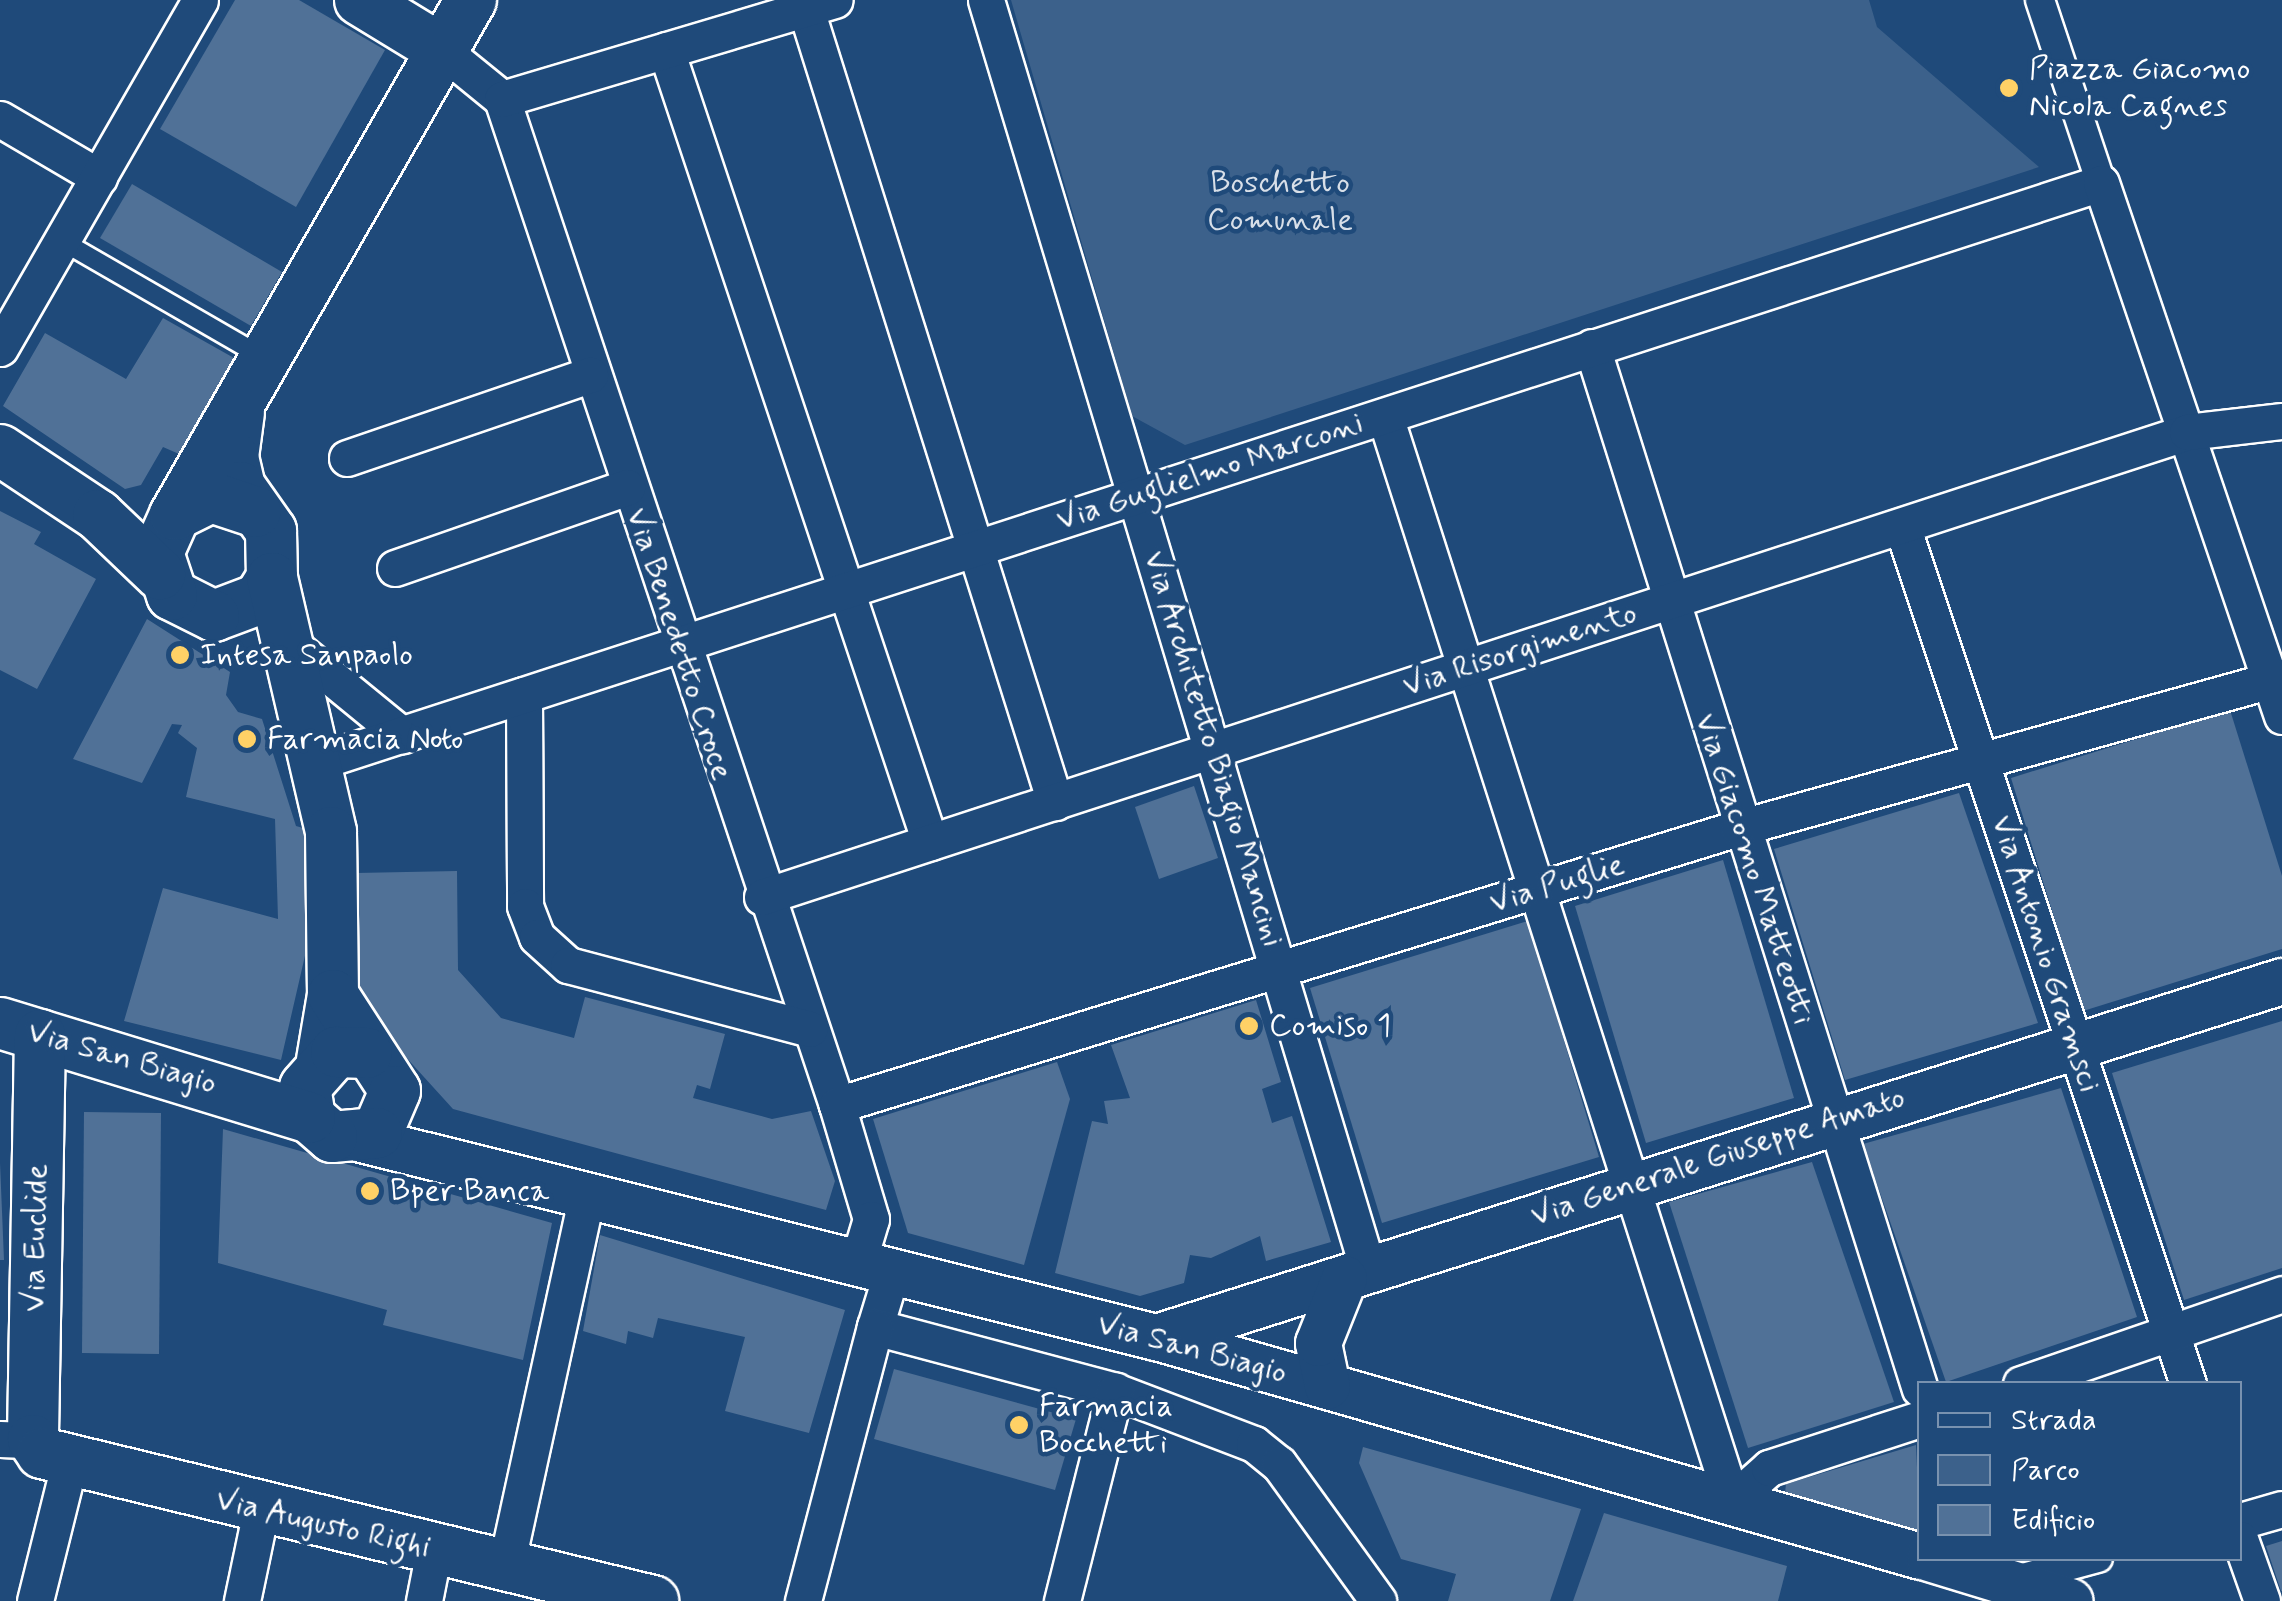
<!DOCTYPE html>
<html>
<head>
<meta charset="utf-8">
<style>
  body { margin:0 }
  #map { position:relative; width:2282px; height:1601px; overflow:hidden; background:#1f4a7a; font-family:Mynerve,sans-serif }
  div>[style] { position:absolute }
  .green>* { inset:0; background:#3c618b }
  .building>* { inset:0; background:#507197 }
  .roads { filter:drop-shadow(2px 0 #fff) drop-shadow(-2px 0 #fff) drop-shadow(0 2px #fff) drop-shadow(0 -2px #fff) }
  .service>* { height:18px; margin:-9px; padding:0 9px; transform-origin:9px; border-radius:9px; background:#1f4a7a }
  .pedestrian>* { height:28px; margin:-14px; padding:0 14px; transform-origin:14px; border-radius:14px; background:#1f4a7a }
  .minor>* { height:35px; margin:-17.5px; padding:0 17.5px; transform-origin:17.5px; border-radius:17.5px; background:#1f4a7a }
  .tertiary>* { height:45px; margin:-22.5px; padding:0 22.5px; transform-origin:22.5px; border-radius:22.5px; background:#1f4a7a }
  .secondary>* { height:50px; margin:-25px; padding:0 25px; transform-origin:25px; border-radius:25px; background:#1f4a7a }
  .dots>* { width:28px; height:28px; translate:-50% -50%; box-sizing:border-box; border:5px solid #1f4a7a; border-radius:50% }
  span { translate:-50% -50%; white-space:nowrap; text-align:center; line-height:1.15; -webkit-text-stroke:9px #1f4a7a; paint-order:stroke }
  .poi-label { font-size:32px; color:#fff }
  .left { translate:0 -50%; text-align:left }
  .park-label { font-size:32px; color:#d8dfe8 }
  .street-label { font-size:32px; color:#fff }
  .legend { position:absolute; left:1917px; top:1381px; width:325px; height:180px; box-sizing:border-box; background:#1f4a7a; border:2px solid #7992af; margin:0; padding:12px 18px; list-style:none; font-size:30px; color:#fff }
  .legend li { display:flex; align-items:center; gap:20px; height:50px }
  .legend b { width:50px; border:2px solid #7992af }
</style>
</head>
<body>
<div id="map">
  <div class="green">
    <div style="clip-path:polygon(1011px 0,1869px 0,1877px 27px,2039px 167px,1185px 445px,1132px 416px)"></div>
  </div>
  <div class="building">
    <div style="clip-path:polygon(235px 0,299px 0,385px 50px,296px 207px,160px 129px)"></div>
    <div style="clip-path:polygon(132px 184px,282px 272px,251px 326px,100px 238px)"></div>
    <div style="clip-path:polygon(163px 318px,234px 358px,179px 454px,163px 447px,141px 485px,125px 489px,3px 406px,45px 333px,126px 379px)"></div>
    <div style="clip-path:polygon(0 511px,41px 532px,34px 544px,96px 579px,37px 689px,0 670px)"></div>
    <div style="clip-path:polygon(147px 619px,230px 672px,226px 695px,238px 712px,262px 719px,296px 826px,310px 830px,307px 947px,281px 1060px,124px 1021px,163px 888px,278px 919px,275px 819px,186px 797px,197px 748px,178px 733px,182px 725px,172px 724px,142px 783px,73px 759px)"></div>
    <div style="clip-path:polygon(2230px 710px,2282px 876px,2282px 949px,2083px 1011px,2011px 778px)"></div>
    <div style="clip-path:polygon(1194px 786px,1218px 858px,1159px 879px,1135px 807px)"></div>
    <div style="clip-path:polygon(1959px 793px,2038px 1023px,1845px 1080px,1774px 849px)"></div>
    <div style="clip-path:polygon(1723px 860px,1794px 1098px,1646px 1143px,1575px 906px)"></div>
    <div style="clip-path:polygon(457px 871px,458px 970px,501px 1018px,574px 1038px,585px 997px,725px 1034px,710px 1089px,697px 1085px,693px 1098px,772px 1119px,811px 1111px,835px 1181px,826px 1210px,453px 1109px,354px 1000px,356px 873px)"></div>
    <div style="clip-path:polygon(1528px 921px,1599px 1157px,1382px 1223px,1310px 988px)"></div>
    <div style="clip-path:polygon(1256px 1000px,1281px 1082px,1262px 1089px,1272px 1123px,1292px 1116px,1331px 1242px,1266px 1261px,1260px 1236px,1211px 1258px,1190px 1255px,1184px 1283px,1140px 1296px,1055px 1273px,1092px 1121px,1108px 1124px,1104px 1101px,1130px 1098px,1111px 1045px)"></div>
    <div style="clip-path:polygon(2282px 1021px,2282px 1268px,2184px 1300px,2112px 1073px)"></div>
    <div style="clip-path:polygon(1057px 1062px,1070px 1099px,1024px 1265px,908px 1233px,873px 1119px)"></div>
    <div style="clip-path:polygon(2061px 1088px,2137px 1317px,1946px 1382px,1863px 1144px)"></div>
    <div style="clip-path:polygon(84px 1112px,161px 1113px,159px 1354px,82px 1353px)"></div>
    <div style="clip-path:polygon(223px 1129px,552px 1223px,523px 1360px,383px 1325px,387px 1310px,218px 1263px)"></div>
    <div style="clip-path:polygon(1812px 1162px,1894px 1402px,1748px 1448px,1669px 1202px)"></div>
    <div style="clip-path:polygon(0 1163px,4px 1260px,0 1260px)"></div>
    <div style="clip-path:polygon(600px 1235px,845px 1310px,809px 1433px,725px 1411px,745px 1337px,658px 1318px,653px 1338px,628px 1331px,626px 1344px,583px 1331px)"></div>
    <div style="clip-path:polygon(894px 1369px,1076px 1419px,1055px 1490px,874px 1439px)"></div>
    <div style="clip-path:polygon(1916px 1445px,1920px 1535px,1785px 1493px,1786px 1484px)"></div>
    <div style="clip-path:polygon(1363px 1447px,1581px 1509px,1550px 1601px,1448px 1601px,1456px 1574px,1401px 1559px,1359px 1463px)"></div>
    <div style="clip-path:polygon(1604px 1513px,1787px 1566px,1778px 1601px,1573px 1601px)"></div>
    <div style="clip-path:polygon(2282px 1541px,2282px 1591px,2281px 1591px,2266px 1546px)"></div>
  </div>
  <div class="roads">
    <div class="service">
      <div style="left:62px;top:241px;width:230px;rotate:30deg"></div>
    </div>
    <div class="pedestrian">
      <div style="left:2040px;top:0;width:193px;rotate:71.6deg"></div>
      <div style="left:2012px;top:1581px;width:89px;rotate:-15deg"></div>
    </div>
    <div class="minor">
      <div style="left:803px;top:0;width:841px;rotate:72.56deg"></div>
      <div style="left:986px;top:0;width:1325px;rotate:73.25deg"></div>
      <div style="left:442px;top:50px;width:77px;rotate:39.2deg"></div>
      <div style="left:502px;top:99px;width:1060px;rotate:71.58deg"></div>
      <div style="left:837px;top:1105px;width:119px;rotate:73.4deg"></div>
      <div style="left:871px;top:1219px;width:45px;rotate:106.8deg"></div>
      <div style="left:666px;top:50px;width:835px;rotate:71.57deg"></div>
      <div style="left:502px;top:99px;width:347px;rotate:-16.6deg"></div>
      <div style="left:0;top:119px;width:115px;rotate:30.4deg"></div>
      <div style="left:1592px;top:347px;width:1092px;rotate:72.53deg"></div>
      <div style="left:0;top:348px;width:401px;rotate:-60.1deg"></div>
      <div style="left:1385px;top:416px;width:1139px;rotate:72.26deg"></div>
      <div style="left:1732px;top:1501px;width:50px;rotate:-41.7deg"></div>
      <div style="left:1769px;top:1468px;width:159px;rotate:-18deg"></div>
      <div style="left:347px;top:458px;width:257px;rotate:-18.9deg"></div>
      <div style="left:1902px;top:526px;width:904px;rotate:71.57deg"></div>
      <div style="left:395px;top:568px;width:246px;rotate:-19.2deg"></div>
      <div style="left:287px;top:641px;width:149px;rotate:39.3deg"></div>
      <div style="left:524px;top:695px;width:211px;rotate:89.7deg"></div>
      <div style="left:525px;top:906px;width:33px;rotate:69deg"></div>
      <div style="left:537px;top:937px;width:42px;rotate:42.1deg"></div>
      <div style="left:568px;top:965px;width:250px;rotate:14.8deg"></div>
      <div style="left:320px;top:761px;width:1872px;rotate:-17.98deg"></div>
      <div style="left:2101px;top:183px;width:563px;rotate:71.24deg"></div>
      <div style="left:762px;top:897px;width:1499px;rotate:-18.07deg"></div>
      <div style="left:2187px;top:432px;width:96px;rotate:-6.6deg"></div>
      <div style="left:837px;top:1105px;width:943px;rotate:-17.09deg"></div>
      <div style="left:1738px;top:828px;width:565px;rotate:-15.51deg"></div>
      <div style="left:892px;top:1271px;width:59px;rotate:106.9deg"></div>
      <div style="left:875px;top:1327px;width:248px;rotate:14.9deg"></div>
      <div style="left:1115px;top:1391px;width:149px;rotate:20.9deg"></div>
      <div style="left:1254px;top:1444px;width:32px;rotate:39deg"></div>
      <div style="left:1279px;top:1464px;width:169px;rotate:54.1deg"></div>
      <div style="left:2021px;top:1384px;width:276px;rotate:-19deg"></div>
      <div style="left:0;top:1439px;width:33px;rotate:2deg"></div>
      <div style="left:2240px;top:1521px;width:44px;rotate:-15.9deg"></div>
      <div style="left:2240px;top:1539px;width:66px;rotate:70.5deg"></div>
      <div style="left:506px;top:1566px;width:382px;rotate:-77.7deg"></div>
      <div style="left:35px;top:1601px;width:140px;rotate:-76deg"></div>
      <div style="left:242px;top:1601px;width:93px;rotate:-78.2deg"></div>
      <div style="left:424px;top:1601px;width:52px;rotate:-78.9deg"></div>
      <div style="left:803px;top:1601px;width:283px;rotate:-75.3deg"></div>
      <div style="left:1062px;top:1601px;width:217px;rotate:-75.8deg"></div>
    </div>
    <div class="tertiary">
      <div style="left:361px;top:1139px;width:819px;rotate:13.99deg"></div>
      <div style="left:1156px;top:1337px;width:795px;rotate:15.99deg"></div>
      <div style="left:1156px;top:1337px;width:1181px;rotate:-17.55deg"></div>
      <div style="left:1327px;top:1386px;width:44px;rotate:-101.8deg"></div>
      <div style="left:1318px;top:1343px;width:70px;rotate:-68.2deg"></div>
      <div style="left:1929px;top:1558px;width:147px;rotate:17deg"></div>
    </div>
    <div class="secondary">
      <div style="left:360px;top:0;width:96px;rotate:31.4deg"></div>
      <div style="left:239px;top:412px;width:45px;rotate:97.6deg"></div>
      <div style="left:233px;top:457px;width:31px;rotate:77deg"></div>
      <div style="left:240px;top:487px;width:54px;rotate:54.8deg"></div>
      <div style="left:271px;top:531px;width:47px;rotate:88.8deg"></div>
      <div style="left:272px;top:578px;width:25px;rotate:122deg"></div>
      <div style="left:259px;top:599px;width:48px;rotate:159.3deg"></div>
      <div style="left:214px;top:616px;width:47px;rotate:-153.4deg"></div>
      <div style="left:172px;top:595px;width:44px;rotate:-108.4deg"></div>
      <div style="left:158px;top:553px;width:42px;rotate:-65.9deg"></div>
      <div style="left:175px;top:515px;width:40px;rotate:-26.6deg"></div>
      <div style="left:211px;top:497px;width:47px;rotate:18.4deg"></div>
      <div style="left:0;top:450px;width:118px;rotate:33.6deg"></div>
      <div style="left:98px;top:515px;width:86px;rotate:43.6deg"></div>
      <div style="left:175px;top:515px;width:594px;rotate:-60.11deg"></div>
      <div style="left:272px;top:578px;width:261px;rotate:76.9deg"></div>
      <div style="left:331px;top:832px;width:163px;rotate:89.3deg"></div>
      <div style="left:333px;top:995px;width:66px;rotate:99.6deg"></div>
      <div style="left:333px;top:995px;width:114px;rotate:57.1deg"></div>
      <div style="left:395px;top:1091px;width:46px;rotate:113.2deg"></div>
      <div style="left:377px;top:1133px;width:45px;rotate:174.9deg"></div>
      <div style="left:332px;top:1137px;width:29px;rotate:-139deg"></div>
      <div style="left:310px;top:1118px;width:31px;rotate:-99deg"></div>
      <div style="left:305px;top:1087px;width:47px;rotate:-48.5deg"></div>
      <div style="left:336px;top:1052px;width:31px;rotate:2deg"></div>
      <div style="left:0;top:1023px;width:324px;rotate:17deg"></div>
      <div style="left:40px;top:1035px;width:405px;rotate:91deg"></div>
      <div style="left:33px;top:1440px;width:16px;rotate:55deg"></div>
      <div style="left:42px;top:1453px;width:629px;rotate:13.62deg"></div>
    </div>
  </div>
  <div class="dots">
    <div style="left:2009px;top:88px;background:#ffd166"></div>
    <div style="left:180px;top:655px;background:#ffd166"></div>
    <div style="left:247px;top:739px;background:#ffd166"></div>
    <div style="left:1249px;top:1026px;background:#ffd166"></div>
    <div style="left:370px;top:1191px;background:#ffd166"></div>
    <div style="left:1019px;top:1425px;background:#ffd166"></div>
  </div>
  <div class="poi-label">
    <span class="left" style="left:2029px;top:88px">Piazza Giacomo<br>Nicola Cagnes</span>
    <span class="left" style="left:200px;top:655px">Intesa Sanpaolo</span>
    <span class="left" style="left:267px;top:739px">Farmacia Noto</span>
    <span class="left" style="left:1269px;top:1026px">Comiso 1</span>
    <span class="left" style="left:390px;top:1191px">Bper Banca</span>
    <span class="left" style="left:1039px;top:1425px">Farmacia<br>Bocchetti</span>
  </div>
  <div class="park-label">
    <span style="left:1280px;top:202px">Boschetto<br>Comunale</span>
  </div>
  <div class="street-label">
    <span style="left:1210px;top:472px;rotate:-18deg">Via Guglielmo Marconi</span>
    <span style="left:679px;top:644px;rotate:72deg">Via Benedetto Croce</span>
    <span style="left:1520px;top:650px;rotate:-18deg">Via Risorgimento</span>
    <span style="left:1213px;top:749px;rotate:73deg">Via Architetto Biagio Mancini</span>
    <span style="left:1754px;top:869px;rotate:72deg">Via Giacomo Matteotti</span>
    <span style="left:1557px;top:884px;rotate:-17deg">Via Puglie</span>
    <span style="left:2045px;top:954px;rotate:72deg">Via Antonio Gramsci</span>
    <span style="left:122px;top:1058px;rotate:16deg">Via San Biagio</span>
    <span style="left:1718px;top:1157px;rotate:-18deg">Via Generale Giuseppe Amato</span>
    <span style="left:36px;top:1238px;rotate:-89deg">Via Euclide</span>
    <span style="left:1192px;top:1349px;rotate:15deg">Via San Biagio</span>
    <span style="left:323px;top:1524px;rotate:13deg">Via Augusto Righi</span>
  </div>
  <ul class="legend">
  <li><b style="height:12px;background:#1f4a7a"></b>Strada</li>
  <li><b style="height:28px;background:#3c618b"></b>Parco</li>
  <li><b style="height:28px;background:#507197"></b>Edificio</li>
  </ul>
</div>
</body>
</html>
